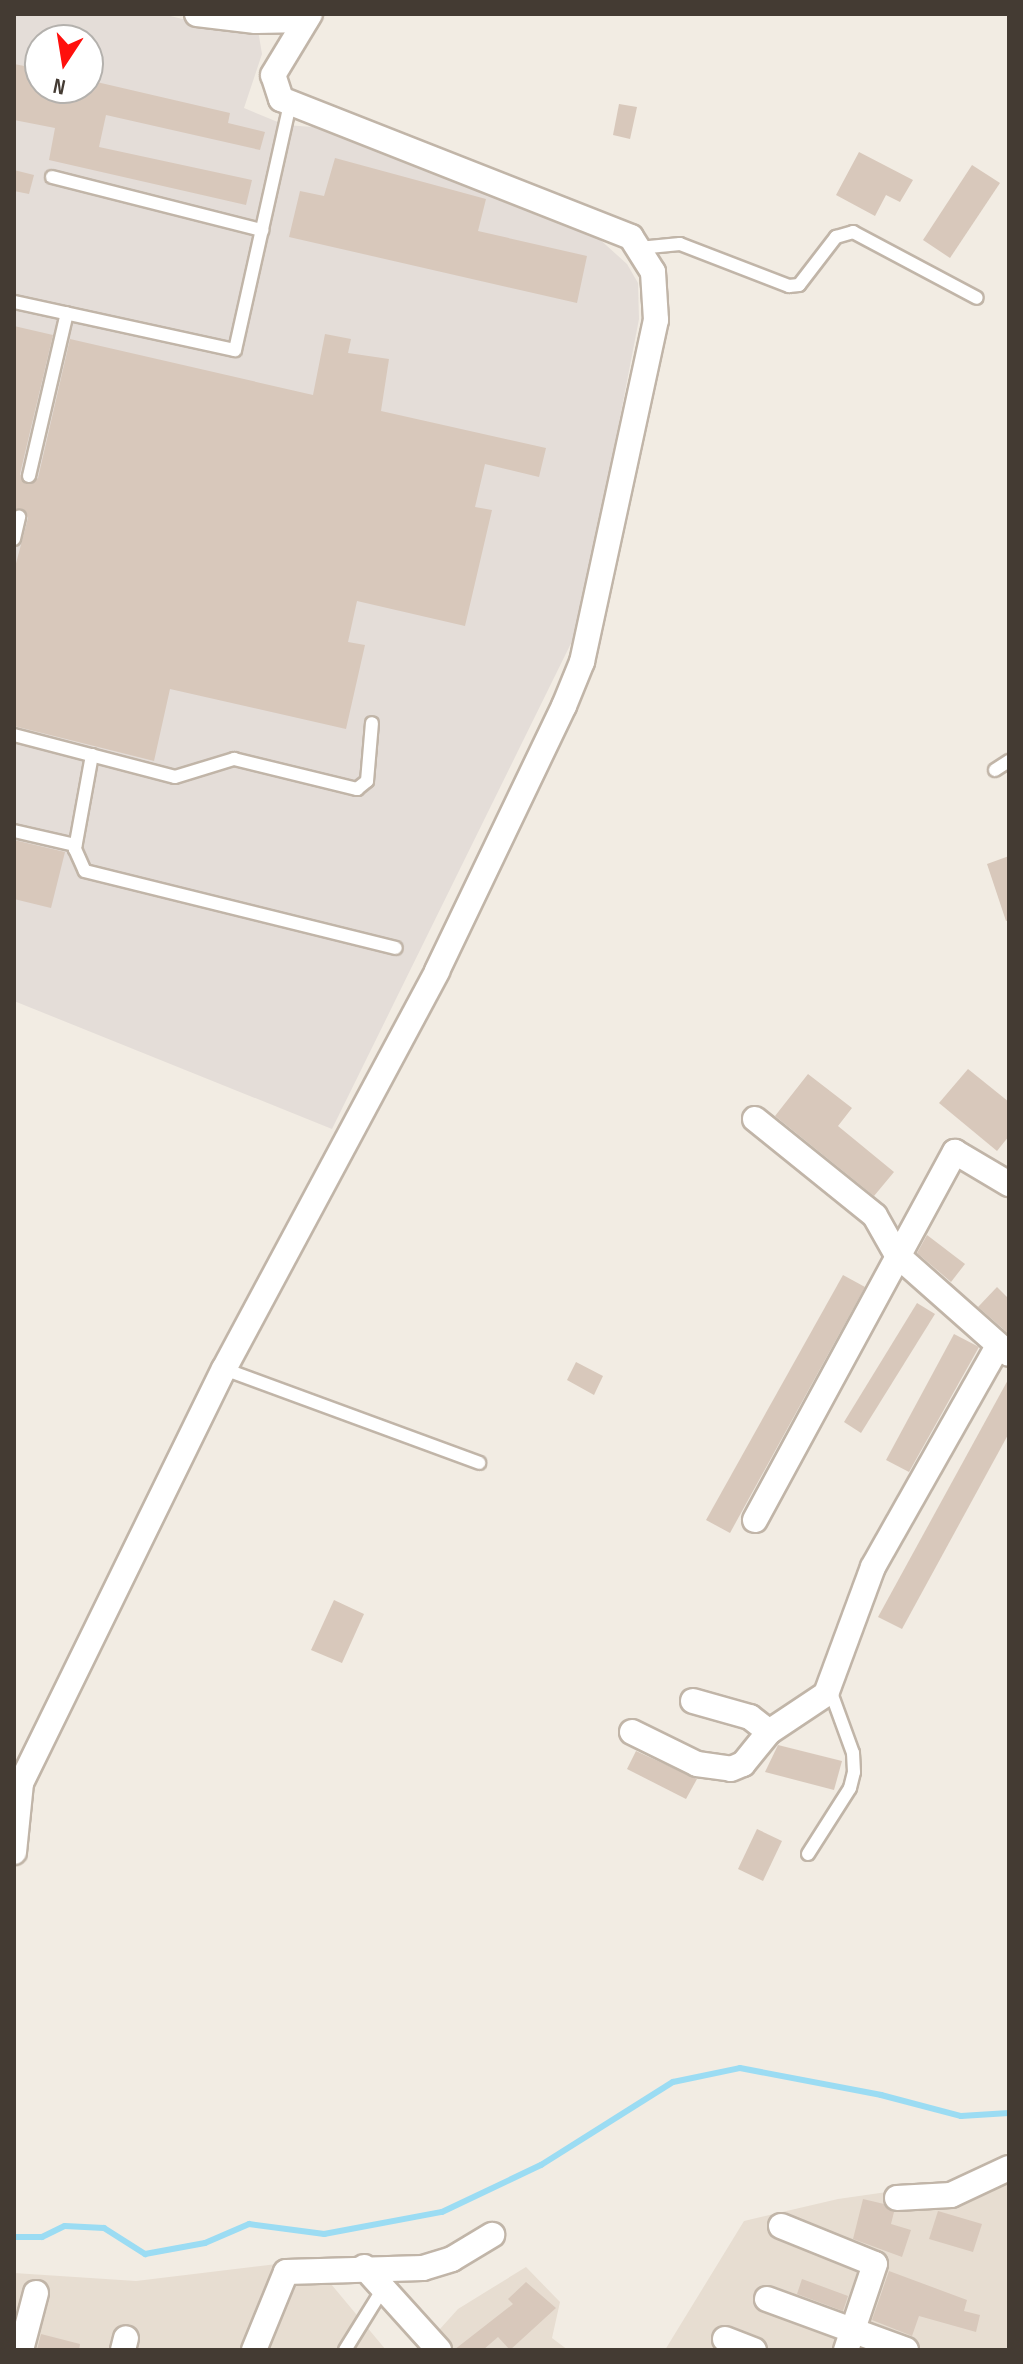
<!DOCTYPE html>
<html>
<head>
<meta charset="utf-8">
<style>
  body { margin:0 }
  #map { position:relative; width:1023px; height:2364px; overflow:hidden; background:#f2ece3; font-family:"Sofia Sans Condensed",sans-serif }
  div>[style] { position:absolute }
  .residential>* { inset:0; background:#e7ddd1 }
  .industrial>* { inset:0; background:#e4ddd8 }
  .stream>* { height:6px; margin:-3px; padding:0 3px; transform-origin:3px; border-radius:3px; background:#9bdcf3 }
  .building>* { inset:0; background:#d8c8bb }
  .roads { filter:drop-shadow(2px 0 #c1b5a8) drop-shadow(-2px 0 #c1b5a8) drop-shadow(0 2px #c1b5a8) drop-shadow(0 -2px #c1b5a8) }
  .lane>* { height:12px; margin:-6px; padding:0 6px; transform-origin:6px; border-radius:6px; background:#fff }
  .street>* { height:24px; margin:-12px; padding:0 12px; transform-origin:12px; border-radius:12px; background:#fff }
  span { translate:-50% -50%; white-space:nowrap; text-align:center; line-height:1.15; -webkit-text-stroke:8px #fff; paint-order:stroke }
  .frame { position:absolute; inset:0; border:16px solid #443b33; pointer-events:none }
  .north { position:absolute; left:24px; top:24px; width:80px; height:80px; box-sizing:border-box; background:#fff; border:2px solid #b4b1ad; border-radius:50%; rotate:192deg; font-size:22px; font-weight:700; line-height:32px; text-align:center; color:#443b33 }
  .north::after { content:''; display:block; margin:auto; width:28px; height:36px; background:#ff100d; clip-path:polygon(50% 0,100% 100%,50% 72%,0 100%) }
</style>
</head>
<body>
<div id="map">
  <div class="residential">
    <div style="clip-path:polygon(1009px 2155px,1009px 2350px,665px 2350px,744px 2221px,838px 2199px,943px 2184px)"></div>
    <div style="clip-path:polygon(311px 2260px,386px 2350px,14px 2350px,14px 2273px,136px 2281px)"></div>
    <div style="clip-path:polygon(526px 2267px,560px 2302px,552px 2338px,568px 2350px,421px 2350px,458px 2309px)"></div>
  </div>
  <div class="industrial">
    <div style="clip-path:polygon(evenodd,14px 14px,162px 14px,236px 32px,258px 30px,262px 54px,244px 108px,285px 125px,313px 127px,586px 227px,627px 264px,638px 283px,639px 319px,580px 625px,332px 1129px,14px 1001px,14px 14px,40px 40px,88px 40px,88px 88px,40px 88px,40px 40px)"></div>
  </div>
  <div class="stream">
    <div style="left:14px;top:2237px;width:28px"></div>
    <div style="left:42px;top:2237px;width:25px;rotate:-26deg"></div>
    <div style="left:65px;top:2226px;width:39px;rotate:3deg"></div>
    <div style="left:104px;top:2228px;width:49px;rotate:32.4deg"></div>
    <div style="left:145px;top:2254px;width:61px;rotate:-10.4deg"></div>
    <div style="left:205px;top:2243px;width:48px;rotate:-23.4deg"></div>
    <div style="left:249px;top:2224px;width:76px;rotate:7.6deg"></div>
    <div style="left:324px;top:2234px;width:120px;rotate:-10.6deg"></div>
    <div style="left:442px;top:2212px;width:110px;rotate:-25.4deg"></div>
    <div style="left:541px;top:2165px;width:156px;rotate:-32.2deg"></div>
    <div style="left:673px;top:2082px;width:68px;rotate:-11.8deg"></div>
    <div style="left:740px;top:2068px;width:144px;rotate:10.8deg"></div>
    <div style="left:881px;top:2095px;width:83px;rotate:14.7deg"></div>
    <div style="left:961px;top:2116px;width:48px;rotate:-3.6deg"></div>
  </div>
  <div class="building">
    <div style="clip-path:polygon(14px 64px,40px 69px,40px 88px,88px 88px,88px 80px,230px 113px,228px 123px,265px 132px,260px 150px,106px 115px,99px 147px,252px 180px,246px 205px,49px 160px,55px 128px,14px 120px)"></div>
    <div style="clip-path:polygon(619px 104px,637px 107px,630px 139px,613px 135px)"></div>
    <div style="clip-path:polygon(859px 152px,913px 180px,900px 202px,886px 195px,875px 216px,836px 195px)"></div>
    <div style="clip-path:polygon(335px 158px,486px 199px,478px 231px,587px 256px,577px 303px,289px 237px,300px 191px,324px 196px)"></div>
    <div style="clip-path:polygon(972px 165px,1000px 183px,950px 258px,923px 240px)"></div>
    <div style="clip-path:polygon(14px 170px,34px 175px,29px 194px,14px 191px)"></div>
    <div style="clip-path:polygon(14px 326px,53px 335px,20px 474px,26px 484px,38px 478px,70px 339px,313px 395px,325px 334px,351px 339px,348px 353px,389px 359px,381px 411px,546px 448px,539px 477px,485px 464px,475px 507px,492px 510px,465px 626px,357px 601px,348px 642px,365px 645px,346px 729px,170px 689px,154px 761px,14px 726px,14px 571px,28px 518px,24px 510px,14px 510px)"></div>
    <div style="clip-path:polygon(14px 840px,65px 852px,51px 908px,14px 899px)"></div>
    <div style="clip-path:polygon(1009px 856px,1009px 920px,1006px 921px,987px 864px)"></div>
    <div style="clip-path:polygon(968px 1069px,1009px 1102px,1009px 1136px,997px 1151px,939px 1103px)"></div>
    <div style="clip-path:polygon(808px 1074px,852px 1108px,838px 1126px,894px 1172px,874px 1196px,775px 1116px)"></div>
    <div style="clip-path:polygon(927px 1235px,965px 1264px,951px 1282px,917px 1253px)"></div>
    <div style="clip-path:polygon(843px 1275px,865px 1287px,730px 1533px,706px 1520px)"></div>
    <div style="clip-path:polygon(997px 1287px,1009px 1299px,1009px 1334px,978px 1307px)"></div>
    <div style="clip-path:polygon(917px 1303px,935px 1314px,861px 1433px,844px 1422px)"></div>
    <div style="clip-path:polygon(954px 1334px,979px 1347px,909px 1472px,886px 1460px)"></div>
    <div style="clip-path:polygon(576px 1362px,603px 1376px,594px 1395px,567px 1380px)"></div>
    <div style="clip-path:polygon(1009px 1378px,1009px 1433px,902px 1629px,878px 1617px)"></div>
    <div style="clip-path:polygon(334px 1600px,364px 1614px,342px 1663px,311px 1650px)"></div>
    <div style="clip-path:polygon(778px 1745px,842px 1761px,834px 1790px,765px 1772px)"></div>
    <div style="clip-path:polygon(636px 1751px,697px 1779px,686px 1799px,627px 1769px)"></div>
    <div style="clip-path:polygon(757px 1829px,782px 1841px,763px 1881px,738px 1869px)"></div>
    <div style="clip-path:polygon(863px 2199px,884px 2204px,894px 2212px,891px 2224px,911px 2230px,902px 2257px,853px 2239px)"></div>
    <div style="clip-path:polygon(938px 2211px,982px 2224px,973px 2252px,929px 2239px)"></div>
    <div style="clip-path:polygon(889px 2271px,967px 2300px,964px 2311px,980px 2315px,976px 2332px,919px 2316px,912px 2336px,872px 2320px)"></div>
    <div style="clip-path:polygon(802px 2279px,848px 2296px,843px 2311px,797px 2294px)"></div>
    <div style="clip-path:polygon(526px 2282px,556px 2308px,510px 2350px,498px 2337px,483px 2350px,454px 2350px,513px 2304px,508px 2299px)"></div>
    <div style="clip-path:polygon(41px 2334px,80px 2344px,79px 2350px,37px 2350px)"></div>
  </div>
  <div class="roads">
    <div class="lane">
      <div style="left:52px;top:177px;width:217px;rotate:14.2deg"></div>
      <div style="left:639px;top:248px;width:41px;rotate:-5.6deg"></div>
      <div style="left:680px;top:244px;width:117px;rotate:21.1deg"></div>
      <div style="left:789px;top:286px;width:10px;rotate:-6deg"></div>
      <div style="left:799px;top:285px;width:61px;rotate:-52.4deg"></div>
      <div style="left:836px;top:237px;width:18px;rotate:-16deg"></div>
      <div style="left:853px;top:232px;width:140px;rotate:28deg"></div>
      <div style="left:14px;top:302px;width:226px;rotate:12.3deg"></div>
      <div style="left:235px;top:350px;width:252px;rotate:-77.4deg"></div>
      <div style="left:29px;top:476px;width:167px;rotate:-76.9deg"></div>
      <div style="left:14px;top:539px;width:23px;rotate:-77deg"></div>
      <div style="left:14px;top:735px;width:166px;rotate:14.6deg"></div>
      <div style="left:175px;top:777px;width:62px;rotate:-17deg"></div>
      <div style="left:234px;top:759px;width:127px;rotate:13.7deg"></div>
      <div style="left:357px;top:789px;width:13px;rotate:-39deg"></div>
      <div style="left:367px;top:781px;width:58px;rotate:-85.1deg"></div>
      <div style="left:92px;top:755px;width:96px;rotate:100.3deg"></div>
      <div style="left:75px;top:849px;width:24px;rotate:66deg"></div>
      <div style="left:85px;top:871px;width:320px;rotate:13.9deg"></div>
      <div style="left:995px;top:770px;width:17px;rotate:-33deg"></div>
      <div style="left:14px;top:831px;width:63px;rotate:12.9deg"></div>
      <div style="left:224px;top:1369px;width:272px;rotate:20.2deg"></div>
      <div style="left:808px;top:1854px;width:78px;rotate:-57.5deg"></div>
      <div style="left:850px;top:1788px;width:16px;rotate:-76deg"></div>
      <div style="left:854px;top:1772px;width:19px;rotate:-93deg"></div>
      <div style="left:853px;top:1753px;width:70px;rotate:-110deg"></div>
      <div style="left:345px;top:2350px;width:74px;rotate:-58.2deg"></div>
    </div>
    <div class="street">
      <div style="left:197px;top:14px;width:59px;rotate:6.8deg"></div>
      <div style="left:256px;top:21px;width:50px;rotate:-1.1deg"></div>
      <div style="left:755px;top:1119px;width:154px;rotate:38.9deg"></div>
      <div style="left:875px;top:1216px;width:45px;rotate:60.6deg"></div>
      <div style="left:897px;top:1255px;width:149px;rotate:41.5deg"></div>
      <div style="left:755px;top:1520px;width:419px;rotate:-61.5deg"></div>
      <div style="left:955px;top:1152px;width:63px;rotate:30.7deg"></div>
      <div style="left:693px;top:1701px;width:59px;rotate:15.7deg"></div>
      <div style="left:750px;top:1717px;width:24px;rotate:38deg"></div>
      <div style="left:632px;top:1732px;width:72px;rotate:26.2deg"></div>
      <div style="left:697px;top:1764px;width:34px;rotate:8deg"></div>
      <div style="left:731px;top:1769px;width:13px;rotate:-23deg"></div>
      <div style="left:743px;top:1764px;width:41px;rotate:-50.9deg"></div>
      <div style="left:769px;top:1732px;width:69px;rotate:-33.7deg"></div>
      <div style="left:826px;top:1694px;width:135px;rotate:-69.7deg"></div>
      <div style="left:873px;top:1567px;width:254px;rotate:-60.5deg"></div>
      <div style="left:14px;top:1781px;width:7px;rotate:16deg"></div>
      <div style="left:21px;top:1783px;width:461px;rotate:-63.9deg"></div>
      <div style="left:224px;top:1369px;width:451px;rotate:-61.8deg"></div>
      <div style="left:437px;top:971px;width:294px;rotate:-64.4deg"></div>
      <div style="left:564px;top:706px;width:48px;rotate:-67.8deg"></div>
      <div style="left:582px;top:662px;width:350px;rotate:-77.8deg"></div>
      <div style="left:656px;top:320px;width:48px;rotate:-93.6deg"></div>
      <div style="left:653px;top:272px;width:41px;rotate:-122.2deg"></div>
      <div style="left:631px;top:237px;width:376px;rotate:-158.5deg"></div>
      <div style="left:281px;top:99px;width:25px;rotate:-108deg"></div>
      <div style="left:273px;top:75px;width:71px;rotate:-58.8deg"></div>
      <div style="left:14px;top:1852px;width:69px;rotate:-84.2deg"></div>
      <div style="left:897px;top:2198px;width:54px;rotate:-3.2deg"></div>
      <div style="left:951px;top:2195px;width:64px;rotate:-25deg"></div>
      <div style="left:781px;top:2226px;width:101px;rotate:22deg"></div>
      <div style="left:875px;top:2264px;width:91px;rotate:108.6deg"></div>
      <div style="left:364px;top:2267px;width:112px;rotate:47.9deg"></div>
      <div style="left:767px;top:2299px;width:148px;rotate:20.1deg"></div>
      <div style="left:725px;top:2339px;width:31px;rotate:21deg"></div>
      <div style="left:21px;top:2350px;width:59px;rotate:-75.3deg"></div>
      <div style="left:123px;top:2350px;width:12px;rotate:-76deg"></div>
      <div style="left:254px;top:2350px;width:84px;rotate:-67.7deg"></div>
      <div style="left:286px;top:2272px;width:137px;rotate:-1.7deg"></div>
      <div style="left:423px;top:2268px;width:30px;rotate:-17deg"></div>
      <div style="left:452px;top:2259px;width:47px;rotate:-31deg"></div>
    </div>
  </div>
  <div class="frame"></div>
  <div class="north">N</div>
</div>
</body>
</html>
